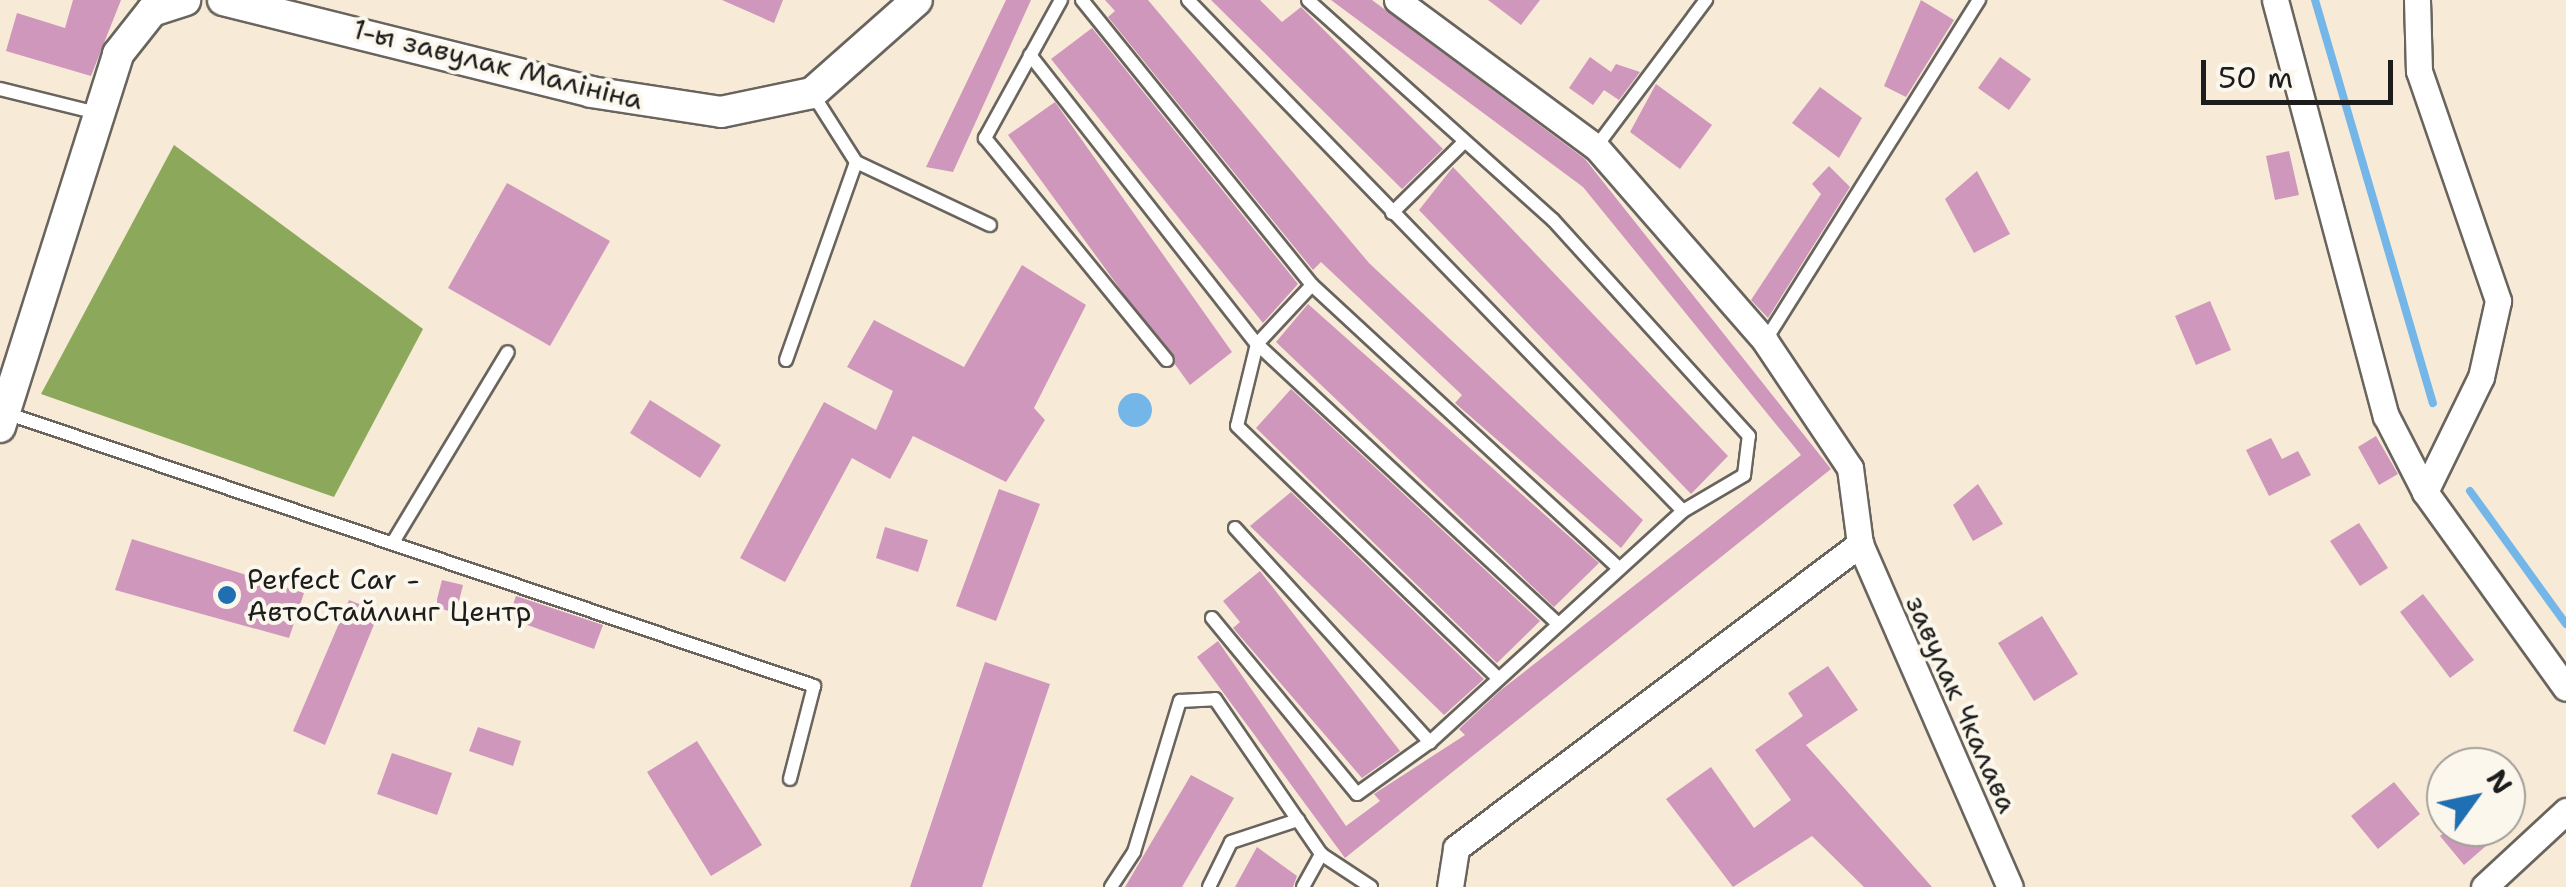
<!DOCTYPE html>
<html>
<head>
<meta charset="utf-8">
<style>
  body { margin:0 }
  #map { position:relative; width:2566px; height:887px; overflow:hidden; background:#f7ebd8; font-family:"Shantell Sans",sans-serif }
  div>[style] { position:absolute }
  .forest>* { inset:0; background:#8ca85b }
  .water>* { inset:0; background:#75b6e9 }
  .round { border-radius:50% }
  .stream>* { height:8px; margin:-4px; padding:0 4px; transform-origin:4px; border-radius:4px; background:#75b6e9 }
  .building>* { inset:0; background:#cf97bb }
  .roads { filter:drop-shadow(2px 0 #69645e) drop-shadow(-2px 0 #69645e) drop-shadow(0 2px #69645e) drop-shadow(0 -2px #69645e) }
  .service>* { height:12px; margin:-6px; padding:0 6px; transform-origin:6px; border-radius:6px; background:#fff }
  .minor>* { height:25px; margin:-12.5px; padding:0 12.5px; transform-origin:12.5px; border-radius:12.5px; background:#fff }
  .tertiary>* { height:30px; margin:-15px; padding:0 15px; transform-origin:15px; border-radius:15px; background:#fff }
  .dots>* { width:28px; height:28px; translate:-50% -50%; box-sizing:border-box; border:5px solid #fbf7ec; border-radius:50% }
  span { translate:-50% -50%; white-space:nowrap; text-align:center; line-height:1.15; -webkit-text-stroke:8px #fbf7ec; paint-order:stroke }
  .street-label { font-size:28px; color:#1c1c1c }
  .poi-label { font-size:28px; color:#1c1c1c }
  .left { translate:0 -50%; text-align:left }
  .north { position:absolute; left:2426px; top:747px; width:100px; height:100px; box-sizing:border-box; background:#fbf7ec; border:2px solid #a29f99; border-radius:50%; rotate:57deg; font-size:28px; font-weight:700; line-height:40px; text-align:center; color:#1c1c1c }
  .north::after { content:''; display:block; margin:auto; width:35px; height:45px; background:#1f6fb2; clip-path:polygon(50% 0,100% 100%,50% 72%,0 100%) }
  .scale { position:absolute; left:2201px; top:60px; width:192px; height:45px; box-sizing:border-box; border:5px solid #1c1c1c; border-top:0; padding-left:12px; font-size:30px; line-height:35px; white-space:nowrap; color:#1c1c1c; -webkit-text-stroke:8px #fbf7ec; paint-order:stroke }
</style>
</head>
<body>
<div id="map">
  <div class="forest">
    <div style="clip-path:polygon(174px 145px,423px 329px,334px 497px,41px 394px)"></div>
  </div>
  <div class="water">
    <div class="round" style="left:1118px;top:393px;width:34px;height:34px"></div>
  </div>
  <div class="stream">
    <div style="left:2315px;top:0;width:420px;rotate:73.7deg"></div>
    <div style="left:2470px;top:491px;width:164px;rotate:54.2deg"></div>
  </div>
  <div class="building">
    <div style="clip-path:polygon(73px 0,121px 0,91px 76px,6px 51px,17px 13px,65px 28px)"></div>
    <div style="clip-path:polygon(722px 0,783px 0,774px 23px)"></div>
    <div style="clip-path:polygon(1006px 0,1031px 0,953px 172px,926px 167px)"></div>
    <div style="clip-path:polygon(1105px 0,1148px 0,1369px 263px,1643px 520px,1621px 548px,1455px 403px,1462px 395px,1321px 262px,1313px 270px,1108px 17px,1115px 11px)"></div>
    <div style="clip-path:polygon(1211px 0,1260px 0,1282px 22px,1301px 7px,1443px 149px,1402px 189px)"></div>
    <div style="clip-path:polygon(1331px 0,1372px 0,1585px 159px,1831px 469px,1345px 858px,1197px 657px,1218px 641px,1346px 826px,1380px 801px,1374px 794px,1465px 735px,1459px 729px,1501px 690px,1801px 455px,1583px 187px)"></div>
    <div style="clip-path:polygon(1488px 0,1540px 0,1521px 25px)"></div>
    <div style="clip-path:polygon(1921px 0,1954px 20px,1906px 97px,1884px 86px)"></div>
    <div style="clip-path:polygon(1092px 28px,1298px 284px,1263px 323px,1051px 59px)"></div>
    <div style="clip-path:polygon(1590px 57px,1611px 72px,1616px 64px,1640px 72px,1619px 100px,1604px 90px,1593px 105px,1569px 88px)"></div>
    <div style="clip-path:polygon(2000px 57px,2031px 79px,2009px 110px,1978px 88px)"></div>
    <div style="clip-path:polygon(1656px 84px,1712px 125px,1680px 169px,1630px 132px)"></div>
    <div style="clip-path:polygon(1820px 87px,1862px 118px,1839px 158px,1792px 123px)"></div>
    <div style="clip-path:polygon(1055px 102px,1232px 352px,1190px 385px,1008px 135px)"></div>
    <div style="clip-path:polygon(2289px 151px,2299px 195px,2275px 200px,2266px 156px)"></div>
    <div style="clip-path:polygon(1829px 166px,1850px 187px,1768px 318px,1751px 300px,1821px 194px,1812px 184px)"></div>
    <div style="clip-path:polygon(1453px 167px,1728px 456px,1691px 494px,1419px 210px)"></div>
    <div style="clip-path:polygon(1977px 171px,2010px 234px,1974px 253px,1945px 199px)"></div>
    <div style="clip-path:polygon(507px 183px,610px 241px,550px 346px,448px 288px)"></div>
    <div style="clip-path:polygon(1022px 265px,1086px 305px,1034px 408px,1045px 420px,1006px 482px,913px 436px,890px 479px,852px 458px,785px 582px,740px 558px,824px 402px,876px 430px,893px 391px,847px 367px,874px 320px,964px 367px)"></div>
    <div style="clip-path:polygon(2210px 301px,2231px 350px,2196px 365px,2175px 316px)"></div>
    <div style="clip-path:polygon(1308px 304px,1599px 563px,1554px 607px,1276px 342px)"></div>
    <div style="clip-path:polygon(1291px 389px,1540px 621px,1497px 663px,1256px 428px)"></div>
    <div style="clip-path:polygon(650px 400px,721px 445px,700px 478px,630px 433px)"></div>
    <div style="clip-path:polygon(2376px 436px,2398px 474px,2379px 485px,2358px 447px)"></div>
    <div style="clip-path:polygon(2271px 438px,2282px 459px,2298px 451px,2311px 475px,2269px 496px,2246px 450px)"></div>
    <div style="clip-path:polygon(1978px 484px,2003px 524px,1973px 541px,1953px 505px)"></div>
    <div style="clip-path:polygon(999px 489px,1040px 504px,996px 621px,956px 606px)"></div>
    <div style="clip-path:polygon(1291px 492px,1484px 679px,1444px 715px,1250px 526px)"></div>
    <div style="clip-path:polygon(2359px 523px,2388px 568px,2360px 586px,2330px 541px)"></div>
    <div style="clip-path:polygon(885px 527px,928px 540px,918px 572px,876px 558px)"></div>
    <div style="clip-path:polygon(132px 539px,304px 593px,289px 638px,115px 590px)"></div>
    <div style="clip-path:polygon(1260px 571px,1400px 751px,1362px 778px,1233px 628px,1240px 622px,1223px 601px)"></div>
    <div style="clip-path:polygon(442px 580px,463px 585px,456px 613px,435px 607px)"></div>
    <div style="clip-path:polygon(2423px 594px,2474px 660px,2450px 678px,2400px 612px)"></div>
    <div style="clip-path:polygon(516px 596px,603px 625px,594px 649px,508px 618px)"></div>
    <div style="clip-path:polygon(349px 600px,379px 612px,325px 745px,293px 731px)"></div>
    <div style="clip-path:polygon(2042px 616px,2078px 674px,2034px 701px,1998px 643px)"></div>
    <div style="clip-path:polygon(985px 662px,1050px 684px,982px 887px,910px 887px)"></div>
    <div style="clip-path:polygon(1828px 666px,1858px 710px,1806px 745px,1932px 887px,1864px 887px,1812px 836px,1733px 887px,1666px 799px,1711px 767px,1754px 828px,1791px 800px,1755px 750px,1803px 716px,1788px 693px)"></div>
    <div style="clip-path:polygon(478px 727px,521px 741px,513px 766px,469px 751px)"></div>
    <div style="clip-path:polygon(697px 741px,762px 845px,711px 876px,647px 772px)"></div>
    <div style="clip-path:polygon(392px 753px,452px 773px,437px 815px,377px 794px)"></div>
    <div style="clip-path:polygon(1191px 775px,1234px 798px,1182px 887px,1125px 887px)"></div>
    <div style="clip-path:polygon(2394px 782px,2420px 814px,2378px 849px,2351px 816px)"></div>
    <div style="clip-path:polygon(2451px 827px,2484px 827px,2494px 839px,2464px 865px,2440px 836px)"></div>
    <div style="clip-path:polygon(1257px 847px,1297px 876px,1293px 887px,1235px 887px)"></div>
  </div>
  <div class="roads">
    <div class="service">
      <div style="left:1061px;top:0;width:158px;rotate:118.8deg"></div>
      <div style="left:985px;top:138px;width:287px;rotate:50.7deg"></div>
      <div style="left:1082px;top:0;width:366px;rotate:51.1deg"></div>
      <div style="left:1312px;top:285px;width:418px;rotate:42.7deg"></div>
      <div style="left:1188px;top:0;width:711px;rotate:45.91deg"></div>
      <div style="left:1030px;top:55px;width:367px;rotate:51.9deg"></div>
      <div style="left:1257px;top:344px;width:408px;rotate:42.9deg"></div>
      <div style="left:0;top:89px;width:96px;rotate:13.9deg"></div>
      <div style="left:1596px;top:147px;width:184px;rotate:-53.2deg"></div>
      <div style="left:856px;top:162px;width:148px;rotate:25.2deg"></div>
      <div style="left:1392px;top:213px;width:98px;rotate:-44.6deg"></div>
      <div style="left:1312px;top:285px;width:81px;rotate:133deg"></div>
      <div style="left:1257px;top:344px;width:84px;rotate:103.7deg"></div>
      <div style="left:1237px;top:426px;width:361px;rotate:44deg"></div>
      <div style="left:1765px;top:341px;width:403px;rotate:-57.9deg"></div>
      <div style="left:786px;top:360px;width:210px;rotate:-70.5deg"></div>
      <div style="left:856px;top:162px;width:82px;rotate:-122.5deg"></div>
      <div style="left:6px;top:413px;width:853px;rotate:18.67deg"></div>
      <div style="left:814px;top:686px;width:96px;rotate:104.5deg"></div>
      <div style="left:1235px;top:528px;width:290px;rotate:47.7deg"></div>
      <div style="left:395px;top:539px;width:218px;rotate:-58.9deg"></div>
      <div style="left:1212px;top:618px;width:228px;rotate:50.5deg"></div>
      <div style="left:1357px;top:794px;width:90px;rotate:-35.5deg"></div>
      <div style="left:1430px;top:742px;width:343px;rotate:-42.4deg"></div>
      <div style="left:1683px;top:511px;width:71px;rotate:-30.5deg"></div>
      <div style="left:1744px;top:475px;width:39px;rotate:-83deg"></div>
      <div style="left:1749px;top:436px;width:292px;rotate:-132.2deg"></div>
      <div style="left:1553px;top:220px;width:329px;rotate:-138.1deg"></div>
      <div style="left:1111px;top:887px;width:42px;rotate:-56.7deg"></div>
      <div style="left:1134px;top:852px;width:158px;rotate:-73.1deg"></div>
      <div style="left:1180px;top:701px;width:35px;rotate:-3deg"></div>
      <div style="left:1215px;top:699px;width:188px;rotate:55.6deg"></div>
      <div style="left:1321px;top:854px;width:60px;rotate:33.4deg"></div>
      <div style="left:1209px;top:887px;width:50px;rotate:-63.9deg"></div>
      <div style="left:1231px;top:842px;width:71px;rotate:-18.2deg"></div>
      <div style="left:1303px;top:887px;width:38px;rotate:-61deg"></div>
    </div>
    <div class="minor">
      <div style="left:1397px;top:0;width:247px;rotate:36.5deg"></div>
      <div style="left:1596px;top:147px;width:257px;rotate:48.9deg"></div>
      <div style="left:1765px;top:341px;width:153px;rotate:56.2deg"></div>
      <div style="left:1850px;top:468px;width:77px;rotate:82.5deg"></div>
      <div style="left:1860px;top:544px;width:374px;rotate:66.4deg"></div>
      <div style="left:2275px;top:0;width:431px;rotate:75.1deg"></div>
      <div style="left:2386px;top:416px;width:85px;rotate:62.8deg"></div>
      <div style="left:2425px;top:492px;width:241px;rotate:54.3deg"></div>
      <div style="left:2417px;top:0;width:71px;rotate:88.4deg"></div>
      <div style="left:2419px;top:71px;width:243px;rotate:71deg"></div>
      <div style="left:2498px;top:301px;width:78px;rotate:102.6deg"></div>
      <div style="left:2481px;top:377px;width:128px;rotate:116deg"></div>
      <div style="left:1450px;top:887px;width:39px;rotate:-81deg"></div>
      <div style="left:1456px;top:848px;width:506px;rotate:-36.96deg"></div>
      <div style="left:2484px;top:887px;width:112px;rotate:-42.8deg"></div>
    </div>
    <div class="tertiary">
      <div style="left:223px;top:0;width:379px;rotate:14deg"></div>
      <div style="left:591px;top:92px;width:132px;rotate:8.7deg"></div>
      <div style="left:721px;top:112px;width:93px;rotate:-11.8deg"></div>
      <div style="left:812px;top:93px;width:140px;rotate:-41.5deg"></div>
      <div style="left:0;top:427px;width:391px;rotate:-72.4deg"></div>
      <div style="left:118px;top:54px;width:55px;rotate:-51.7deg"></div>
      <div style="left:152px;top:11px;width:35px;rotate:-18deg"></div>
    </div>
  </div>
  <div class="dots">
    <div style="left:227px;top:595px;background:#1f6fb2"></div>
  </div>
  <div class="street-label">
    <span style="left:498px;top:64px;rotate:14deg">1-ы завулак Малініна</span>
    <span style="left:1962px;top:704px;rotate:66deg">завулак Чкалава</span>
  </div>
  <div class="poi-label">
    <span class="left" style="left:247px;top:595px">Perfect Car -<br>АвтоСтайлинг Центр</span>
  </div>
  <div class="north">N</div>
  <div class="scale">50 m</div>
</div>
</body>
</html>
